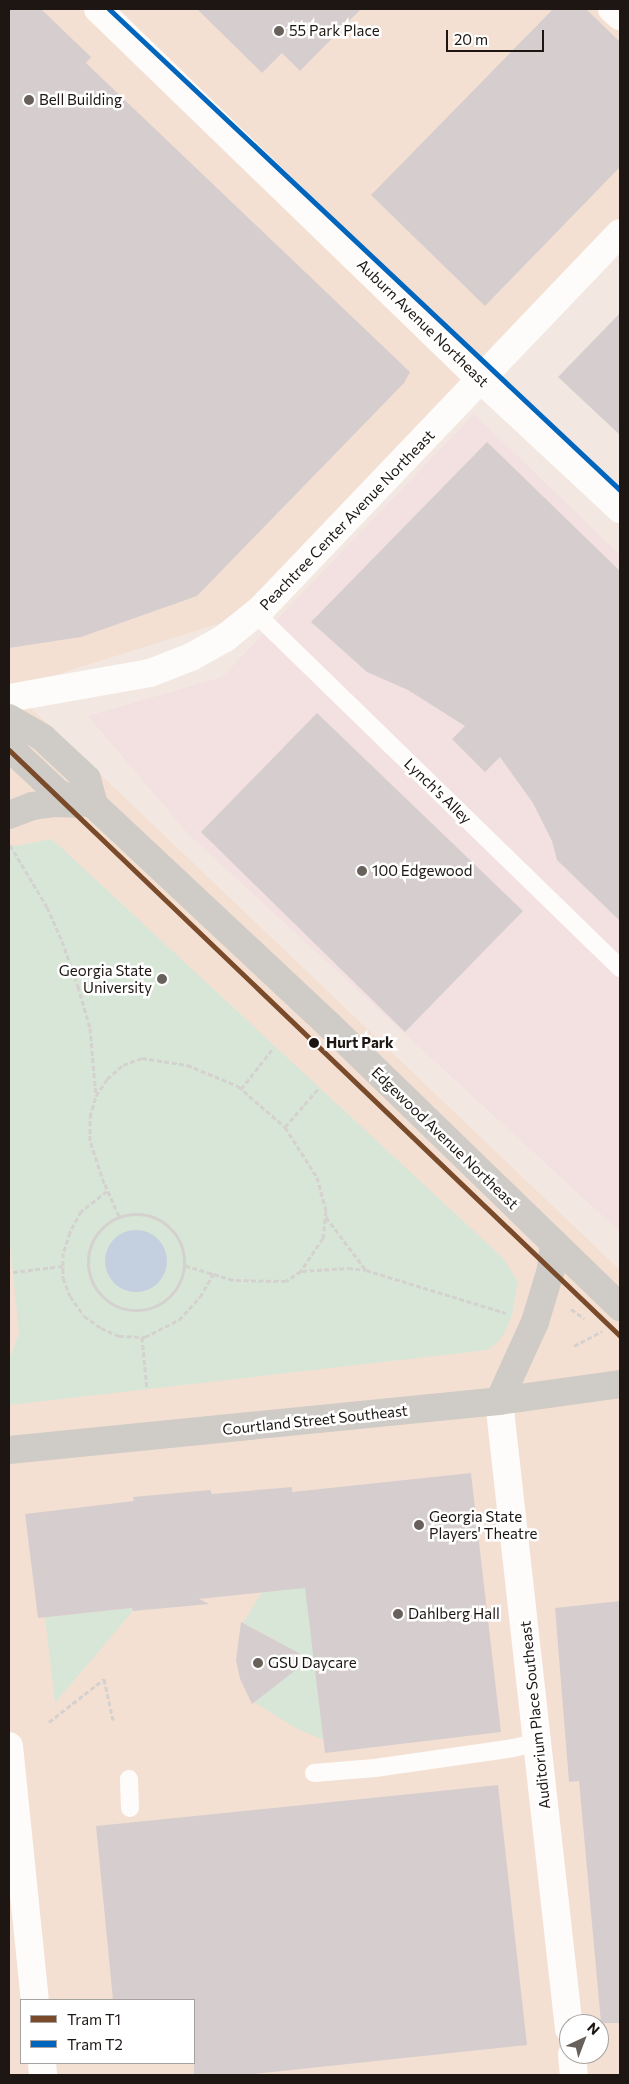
<!DOCTYPE html>
<html>
<head>
<meta charset="utf-8">
<style>
  body { margin:0 }
  #map { position:relative; width:629px; height:2084px; overflow:hidden; background:#f3e8e1; font-family:Commissioner,sans-serif }
  div>[style] { position:absolute }
  .commercial>* { inset:0; background:#f3e0e0 }
  .built>* { inset:0; background:#f4e0d3 }
  .green>* { inset:0; background:#d8e6d8 }
  .water>* { inset:0; background:#c4d0e0 }
  .round { border-radius:50% }
  .building>* { inset:0; background:#d6cece }
  .path>* { height:3px; margin-top:-1.5px; transform-origin:0; background:repeating-linear-gradient(90deg,#d4d1cf 0 5px,transparent 0 7.5px) }
  .path>.ring { margin:-1.5px; padding:0; box-sizing:content-box; background:none; border:3px solid #d4d1cf; border-radius:50% }
  .service>* { height:18px; margin:-9px; padding:0 9px; transform-origin:9px; border-radius:9px; background:#fdfcfa }
  .minor>* { height:28px; margin:-14px; padding:0 14px; transform-origin:14px; border-radius:14px; background:#fdfcfa }
  .tertiary>* { height:28px; margin:-14px; padding:0 14px; transform-origin:14px; border-radius:14px; background:#fdfcfa }
  .secondary>* { height:28px; margin:-14px; padding:0 14px; transform-origin:14px; border-radius:14px; background:#cfcbc6 }
  .tram-1>* { height:5px; margin:-2.5px; padding:0 2.5px; transform-origin:2.5px; border-radius:2.5px; background:#7a4b2a }
  .tram-2>* { height:5px; margin:-2.5px; padding:0 2.5px; transform-origin:2.5px; border-radius:2.5px; background:#0065bd }
  .dots>* { width:14px; height:14px; translate:-50% -50%; box-sizing:border-box; border:2px solid #fff; border-radius:50% }
  span { translate:-50% -50%; white-space:nowrap; text-align:center; line-height:1.15; -webkit-text-stroke:5px #fff; paint-order:stroke }
  .poi-label { font-size:15px; color:#1d1612 }
  .left { translate:0 -50%; text-align:left }
  .right { translate:-100% -50%; text-align:right }
  .street-label { font-size:15px; color:#1d1612 }
  .stop-label { font-size:15px; color:#1d1612; font-weight:700 }
  .frame { position:absolute; inset:0; border:10px solid #1d1612; pointer-events:none }
  .legend { position:absolute; left:20px; top:1999px; width:175px; height:65px; box-sizing:border-box; background:#fff; border:1px solid #a5a2a0; margin:0; padding:6px 9px; list-style:none; font-size:15px; color:#1d1612 }
  .legend li { display:flex; align-items:center; gap:10px; height:25px }
  .legend b { width:25px; border:1px solid #a5a2a0 }
  .north { position:absolute; left:559px; top:2014px; width:50px; height:50px; box-sizing:border-box; background:#fff; border:1px solid #a5a2a0; border-radius:50%; rotate:43deg; font-size:14px; font-weight:700; line-height:20px; text-align:center; color:#1d1612 }
  .north::after { content:''; display:block; margin:auto; width:18px; height:22px; background:#68605a; clip-path:polygon(50% 0,100% 100%,50% 72%,0 100%) }
  .scale { position:absolute; left:446px; top:30px; width:98px; height:22px; box-sizing:border-box; border:2px solid #1d1612; border-top:0; padding-left:6px; font-size:15px; line-height:18px; white-space:nowrap; color:#1d1612; -webkit-text-stroke:4px #fff; paint-order:stroke }
</style>
</head>
<body>
<div id="map">
  <div class="commercial">
    <div style="clip-path:polygon(474px 414px,620px 555px,620px 1232px,189px 835px,88px 716px,222px 677px)"></div>
  </div>
  <div class="built">
    <div style="clip-path:polygon(evenodd,9px 9px,620px 9px,620px 237px,253px 613px,11px 689px,620px 1270px,620px 2075px,9px 2075px,9px 9px,21px 2000px,194px 2000px,194px 2063px,21px 2063px,21px 2000px,9px 9px,569px 2024px,599px 2024px,599px 2054px,569px 2054px,569px 2024px)"></div>
  </div>
  <div class="green">
    <div style="clip-path:polygon(52px 839px,503px 1258px,518px 1281px,512px 1315px,505px 1332px,498px 1342px,488px 1350px,9px 1405px,9px 1360px,19px 1333px,9px 1233px,9px 847px)"></div>
    <div style="clip-path:polygon(304px 1579px,324px 1738px,322px 1739px,297px 1729px,254px 1702px,280px 1681px,279px 1642px,243px 1623px,262px 1592px)"></div>
    <div style="clip-path:polygon(132px 1608px,133px 1611px,55px 1703px,45px 1617px)"></div>
  </div>
  <div class="water">
    <div class="round" style="left:105px;top:1230px;width:62px;height:62px"></div>
  </div>
  <div class="building">
    <div style="clip-path:polygon(9px 9px,41px 9px,91px 57px,86px 63px,410px 372px,404px 383px,197px 596px,81px 637px,9px 648px)"></div>
    <div style="clip-path:polygon(197px 9px,361px 9px,300px 71px,282px 53px,262px 73px)"></div>
    <div style="clip-path:polygon(553px 9px,586px 9px,620px 42px,620px 167px,485px 306px,371px 195px)"></div>
    <div style="clip-path:polygon(620px 313px,620px 435px,558px 377px)"></div>
    <div style="clip-path:polygon(487px 442px,620px 571px,620px 921px,557px 860px,552px 841px,533px 803px,500px 757px,485px 772px,452px 739px,465px 726px,408px 690px,367px 672px,311px 622px)"></div>
    <div style="clip-path:polygon(317px 713px,523px 911px,405px 1032px,201px 832px)"></div>
    <div style="clip-path:polygon(471px 1473px,501px 1732px,325px 1753px,305px 1588px,199px 1599px,209px 1604px,133px 1611px,132px 1608px,38px 1618px,25px 1514px,134px 1501px,133px 1497px,210px 1490px,212px 1494px,292px 1487px,292px 1492px)"></div>
    <div style="clip-path:polygon(620px 1601px,620px 2023px,601px 2023px,579px 1781px,569px 1782px,555px 1608px)"></div>
    <div style="clip-path:polygon(241px 1622px,310px 1659px,252px 1704px,240px 1679px,236px 1660px)"></div>
    <div style="clip-path:polygon(498px 1785px,527px 2045px,244px 2075px,194px 2075px,194px 2000px,113px 2000px,96px 1826px)"></div>
  </div>
  <div class="path">
    <div style="left:10px;top:845px;width:72px;rotate:59.2deg"></div>
    <div style="left:47px;top:907px;width:37px;rotate:66deg"></div>
    <div style="left:62px;top:941px;width:48px;rotate:70.4deg"></div>
    <div style="left:78px;top:986px;width:44px;rotate:74.1deg"></div>
    <div style="left:90px;top:1028px;width:68px;rotate:85deg"></div>
    <div style="left:241px;top:1089px;width:53px;rotate:-51.8deg"></div>
    <div style="left:285px;top:1127px;width:50px;rotate:-49deg"></div>
    <div style="left:107px;top:1191px;width:33px;rotate:142deg"></div>
    <div style="left:81px;top:1211px;width:24px;rotate:118deg"></div>
    <div style="left:70px;top:1232px;width:22px;rotate:108deg"></div>
    <div style="left:63px;top:1253px;width:25px;rotate:90deg"></div>
    <div style="left:63px;top:1278px;width:19px;rotate:69deg"></div>
    <div style="left:70px;top:1296px;width:24px;rotate:55deg"></div>
    <div style="left:84px;top:1316px;width:21px;rotate:35deg"></div>
    <div style="left:101px;top:1328px;width:20px;rotate:24deg"></div>
    <div style="left:119px;top:1336px;width:26px;rotate:2deg"></div>
    <div style="left:145px;top:1337px;width:38px;rotate:-27deg"></div>
    <div style="left:179px;top:1320px;width:31px;rotate:-48deg"></div>
    <div style="left:200px;top:1297px;width:28px;rotate:-60deg"></div>
    <div class="ring" style="left:88px;top:1214px;width:93px;height:93px"></div>
    <div style="left:119px;top:1216px;width:36px;rotate:-114deg"></div>
    <div style="left:104px;top:1183px;width:44px;rotate:-108.4deg"></div>
    <div style="left:90px;top:1141px;width:24px;rotate:-90deg"></div>
    <div style="left:90px;top:1117px;width:22px;rotate:-74deg"></div>
    <div style="left:96px;top:1096px;width:20px;rotate:-57deg"></div>
    <div style="left:107px;top:1079px;width:21px;rotate:-41deg"></div>
    <div style="left:123px;top:1065px;width:20px;rotate:-20deg"></div>
    <div style="left:142px;top:1058px;width:46px;rotate:8.8deg"></div>
    <div style="left:187px;top:1065px;width:55px;rotate:22.4deg"></div>
    <div style="left:238px;top:1086px;width:62px;rotate:41.1deg"></div>
    <div style="left:285px;top:1127px;width:59px;rotate:57.4deg"></div>
    <div style="left:317px;top:1177px;width:35px;rotate:75deg"></div>
    <div style="left:326px;top:1211px;width:27px;rotate:96deg"></div>
    <div style="left:323px;top:1238px;width:40px;rotate:124deg"></div>
    <div style="left:301px;top:1271px;width:18px;rotate:146deg"></div>
    <div style="left:286px;top:1281px;width:53px;rotate:-178.9deg"></div>
    <div style="left:233px;top:1280px;width:51px;rotate:-163deg"></div>
    <div style="left:326px;top:1217px;width:65px;rotate:53.1deg"></div>
    <div style="left:302px;top:1271px;width:46px;rotate:-3.7deg"></div>
    <div style="left:348px;top:1268px;width:18px;rotate:6deg"></div>
    <div style="left:366px;top:1270px;width:146px;rotate:17.1deg"></div>
    <div style="left:13px;top:1272px;width:50px;rotate:-6.8deg"></div>
    <div style="left:571px;top:1309px;width:16px;rotate:35deg"></div>
    <div style="left:142px;top:1337px;width:53px;rotate:84.6deg"></div>
    <div style="left:574px;top:1346px;width:32px;rotate:-28deg"></div>
    <div style="left:49px;top:1722px;width:70px;rotate:-38deg"></div>
    <div style="left:104px;top:1679px;width:42px;rotate:77.6deg"></div>
  </div>
  <div class="service">
    <div style="left:256px;top:614px;width:508px;rotate:44.2deg"></div>
    <div style="left:314px;top:1773px;width:61px;rotate:-4.7deg"></div>
    <div style="left:375px;top:1768px;width:139px;rotate:-8.2deg"></div>
    <div style="left:513px;top:1748px;width:26px;rotate:-13deg"></div>
    <div style="left:129px;top:1779px;width:29px;rotate:88deg"></div>
  </div>
  <div class="minor">
    <div style="left:612px;top:9px;width:11px;rotate:41deg"></div>
    <div style="left:499px;top:1401px;width:632px;rotate:83.64deg"></div>
    <div style="left:9px;top:1746px;width:255px;rotate:84.2deg"></div>
    <div style="left:572px;top:2054px;width:21px;rotate:85deg"></div>
    <div style="left:42px;top:2063px;width:12px;rotate:85deg"></div>
  </div>
  <div class="tertiary">
    <div style="left:98px;top:9px;width:516px;rotate:44.06deg"></div>
    <div style="left:469px;top:368px;width:207px;rotate:43deg"></div>
    <div style="left:9px;top:698px;width:143px;rotate:-10.1deg"></div>
    <div style="left:150px;top:673px;width:44px;rotate:-21.3deg"></div>
    <div style="left:191px;top:657px;width:39px;rotate:-29deg"></div>
    <div style="left:225px;top:638px;width:48px;rotate:-39deg"></div>
    <div style="left:262px;top:608px;width:518px;rotate:-46.33deg"></div>
  </div>
  <div class="secondary">
    <div style="left:9px;top:718px;width:39px;rotate:30deg"></div>
    <div style="left:43px;top:738px;width:60px;rotate:43deg"></div>
    <div style="left:87px;top:779px;width:27px;rotate:75deg"></div>
    <div style="left:9px;top:747px;width:69px;rotate:43.2deg"></div>
    <div style="left:59px;top:794px;width:37px;rotate:17deg"></div>
    <div style="left:94px;top:805px;width:320px;rotate:43.1deg"></div>
    <div style="left:328px;top:1024px;width:407px;rotate:44.1deg"></div>
    <div style="left:9px;top:815px;width:26px;rotate:-21deg"></div>
    <div style="left:33px;top:806px;width:21px;rotate:-8deg"></div>
    <div style="left:54px;top:803px;width:24px;rotate:2deg"></div>
    <div style="left:499px;top:1401px;width:87px;rotate:-65.5deg"></div>
    <div style="left:535px;top:1322px;width:55px;rotate:-73.2deg"></div>
    <div style="left:551px;top:1269px;width:26px;rotate:-83deg"></div>
    <div style="left:9px;top:1450px;width:492px;rotate:-5.7deg"></div>
    <div style="left:499px;top:1401px;width:122px;rotate:-8deg"></div>
  </div>
  <div class="tram-1">
    <div style="left:9px;top:750px;width:847px;rotate:43.8deg"></div>
  </div>
  <div class="tram-2">
    <div style="left:109px;top:9px;width:702px;rotate:43.27deg"></div>
  </div>
  <div class="dots">
    <div style="left:279px;top:31px;background:#68605a"></div>
    <div style="left:29px;top:100px;background:#68605a"></div>
    <div style="left:362px;top:871px;background:#68605a"></div>
    <div style="left:162px;top:979px;background:#68605a"></div>
    <div style="left:314px;top:1043px;background:#1d1612"></div>
    <div style="left:419px;top:1525px;background:#68605a"></div>
    <div style="left:398px;top:1614px;background:#68605a"></div>
    <div style="left:258px;top:1663px;background:#68605a"></div>
  </div>
  <div class="poi-label">
    <span class="left" style="left:289px;top:31px">55 Park Place</span>
    <span class="left" style="left:39px;top:100px">Bell Building</span>
    <span class="left" style="left:372px;top:871px">100 Edgewood</span>
    <span class="right" style="left:152px;top:979px">Georgia State<br>University</span>
    <span class="left" style="left:429px;top:1525px">Georgia State<br>Players' Theatre</span>
    <span class="left" style="left:408px;top:1614px">Dahlberg Hall</span>
    <span class="left" style="left:268px;top:1663px">GSU Daycare</span>
  </div>
  <div class="street-label">
    <span style="left:423px;top:323px;rotate:44deg">Auburn Avenue Northeast</span>
    <span style="left:347px;top:520px;rotate:-46deg">Peachtree Center Avenue Northeast</span>
    <span style="left:438px;top:791px;rotate:44deg">Lynch's Alley</span>
    <span style="left:445px;top:1138px;rotate:44deg">Edgewood Avenue Northeast</span>
    <span style="left:315px;top:1420px;rotate:-6deg">Courtland Street Southeast</span>
    <span style="left:535px;top:1715px;rotate:-96deg">Auditorium Place Southeast</span>
  </div>
  <div class="stop-label">
    <span class="left" style="left:326px;top:1043px">Hurt Park</span>
  </div>
  <div class="frame"></div>
  <ul class="legend">
  <li><b style="height:6px;background:#7a4b2a"></b>Tram T1</li>
  <li><b style="height:6px;background:#0065bd"></b>Tram T2</li>
  </ul>
  <div class="north">N</div>
  <div class="scale">20 m</div>
</div>
</body>
</html>
